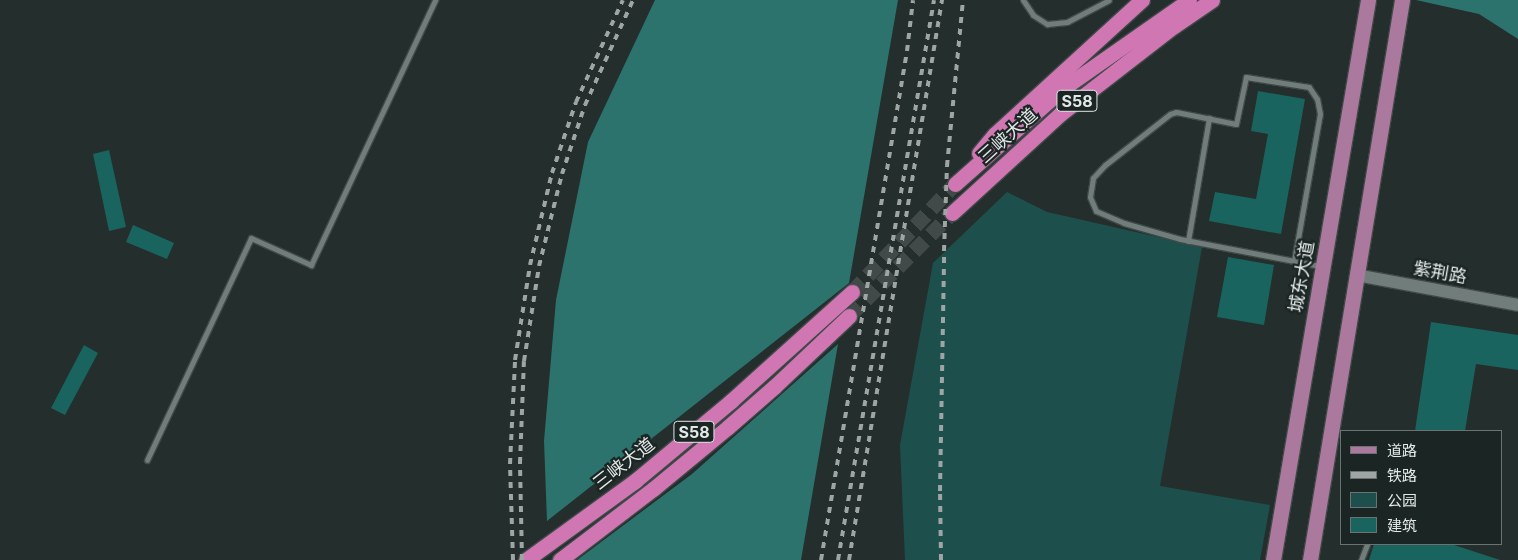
<!DOCTYPE html>
<html>
<head>
<meta charset="utf-8">
<style>
  body { margin:0 }
  #map { position:relative; width:1518px; height:560px; overflow:hidden; background:#242e2d; font-family:Inter,"Noto Sans SC",sans-serif }
  div>[style] { position:absolute }
  .green>* { inset:0; background:#1d504c }
  .forest>* { inset:0; background:#2c736d }
  .building>* { inset:0; background:#19645e }
  .motorway-tunnel>* { height:15px; margin-top:-7.5px; transform-origin:0; background:repeating-linear-gradient(90deg,#414a49 0 15px,transparent 0 23px) }
  .roads { filter:drop-shadow(1px 0 #404948) drop-shadow(-1px 0 #404948) drop-shadow(0 1px #404948) drop-shadow(0 -1px #404948) }
  .service>* { height:5px; margin:-2.5px; padding:0 2.5px; transform-origin:2.5px; border-radius:2.5px; background:#717d7b }
  .tertiary>* { height:12px; margin:-6px; padding:0 6px; transform-origin:6px; border-radius:6px; background:#717d7b }
  .primary>* { height:15px; margin:-7.5px; padding:0 7.5px; transform-origin:7.5px; border-radius:7.5px; background:#aa799d }
  .motorway>* { height:15px; margin:-7.5px; padding:0 7.5px; transform-origin:7.5px; border-radius:7.5px; background:#d077b3 }
  .rail>* { height:4px; margin-top:-2px; transform-origin:0; background:repeating-linear-gradient(90deg,#9ea5a4 0 6px,transparent 0 12px) }
  span { translate:-50% -50%; white-space:nowrap; text-align:center; line-height:1.15; -webkit-text-stroke:4.5px #1b2523; paint-order:stroke }
  .shield-label span { padding:1px 4px; background:#1b2523; border:1px solid; border-radius:4px; -webkit-text-stroke-width:0 }
  .shield-label { font-size:16px; color:#e3e9e8; font-weight:700 }
  .street-label { font-size:18px; color:#e3e9e8 }
  .legend { position:absolute; left:1340px; top:430px; width:162px; height:115px; box-sizing:border-box; background:#1b2523; border:1px solid #6b7372; margin:0; padding:6px 9px; list-style:none; font-size:15px; color:#e3e9e8 }
  .legend li { display:flex; align-items:center; gap:10px; height:25px }
  .legend b { width:25px; border:1px solid #6b7372 }
</style>
</head>
<body>
<div id="map">
  <div class="green">
    <div style="clip-path:polygon(1007px 192px,1047px 212px,1202px 247px,1160px 486px,1270px 505px,1260px 560px,905px 560px,900px 445px,933px 263px)"></div>
  </div>
  <div class="forest">
    <div style="clip-path:polygon(655px 0,898px 0,849px 283px,547px 521px,544px 441px,556px 300px,588px 142px)"></div>
    <div style="clip-path:polygon(1416px 0,1518px 0,1518px 39px,1479px 14px)"></div>
    <div style="clip-path:polygon(838px 344px,801px 560px,577px 560px,692px 474px)"></div>
  </div>
  <div class="building">
    <div style="clip-path:polygon(1258px 91px,1305px 99px,1281px 234px,1209px 221px,1215px 192px,1256px 199px,1268px 134px,1251px 131px)"></div>
    <div style="clip-path:polygon(109px 150px,126px 227px,109px 231px,93px 154px)"></div>
    <div style="clip-path:polygon(133px 225px,174px 243px,167px 259px,126px 242px)"></div>
    <div style="clip-path:polygon(1228px 257px,1274px 265px,1264px 325px,1217px 317px)"></div>
    <div style="clip-path:polygon(1431px 322px,1518px 335px,1518px 370px,1476px 364px,1465px 431px,1415px 431px)"></div>
    <div style="clip-path:polygon(84px 345px,98px 353px,65px 415px,51px 408px)"></div>
    <div style="clip-path:polygon(1374px 544px,1451px 544px,1500px 560px,1369px 560px)"></div>
  </div>
  <div class="motorway-tunnel">
    <div style="left:852px;top:292px;width:149px;rotate:-46.4deg"></div>
    <div style="left:849px;top:316px;width:146px;rotate:-45deg"></div>
  </div>
  <div class="roads">
    <div class="service">
      <div style="left:1023px;top:0;width:18px;rotate:56deg"></div>
      <div style="left:1033px;top:15px;width:17px;rotate:33deg"></div>
      <div style="left:1047px;top:24px;width:20px;rotate:-6deg"></div>
      <div style="left:1067px;top:22px;width:47px;rotate:-27.6deg"></div>
      <div style="left:1188px;top:241px;width:125px;rotate:-80.3deg"></div>
      <div style="left:1294px;top:261px;width:149px;rotate:-80deg"></div>
      <div style="left:1320px;top:114px;width:15px;rotate:-101deg"></div>
      <div style="left:1317px;top:99px;width:14px;rotate:-124deg"></div>
      <div style="left:1309px;top:87px;width:64px;rotate:-171deg"></div>
      <div style="left:1246px;top:77px;width:48px;rotate:102deg"></div>
      <div style="left:1236px;top:124px;width:61px;rotate:-168.7deg"></div>
      <div style="left:1176px;top:112px;width:6px;rotate:162deg"></div>
      <div style="left:1170px;top:114px;width:83px;rotate:141.9deg"></div>
      <div style="left:1105px;top:165px;width:18px;rotate:133deg"></div>
      <div style="left:1093px;top:178px;width:19px;rotate:99deg"></div>
      <div style="left:1090px;top:197px;width:15px;rotate:67deg"></div>
      <div style="left:1096px;top:211px;width:30px;rotate:23deg"></div>
      <div style="left:1124px;top:223px;width:58px;rotate:15.9deg"></div>
      <div style="left:1180px;top:239px;width:143px;rotate:10.9deg"></div>
      <div style="left:147px;top:460px;width:245px;rotate:-64.9deg"></div>
      <div style="left:251px;top:238px;width:66px;rotate:24.2deg"></div>
      <div style="left:311px;top:265px;width:293px;rotate:-64.9deg"></div>
      <div style="left:1361px;top:560px;width:17px;rotate:-69deg"></div>
    </div>
    <div class="tertiary">
      <div style="left:1356px;top:275px;width:165px;rotate:10.5deg"></div>
    </div>
    <div class="primary">
      <div style="left:1273px;top:560px;width:568px;rotate:-80.37deg"></div>
      <div style="left:1310px;top:560px;width:568px;rotate:-80.67deg"></div>
    </div>
    <div class="motorway">
      <div style="left:979px;top:153px;width:25px;rotate:-50deg"></div>
      <div style="left:995px;top:134px;width:199px;rotate:-42.4deg"></div>
      <div style="left:955px;top:184px;width:143px;rotate:-41.6deg"></div>
      <div style="left:1062px;top:89px;width:155px;rotate:-35deg"></div>
      <div style="left:952px;top:213px;width:147px;rotate:-42.5deg"></div>
      <div style="left:1060px;top:114px;width:144px;rotate:-37.7deg"></div>
      <div style="left:1174px;top:26px;width:46px;rotate:-34.4deg"></div>
      <div style="left:526px;top:560px;width:135px;rotate:-35.9deg"></div>
      <div style="left:635px;top:481px;width:125px;rotate:-39.8deg"></div>
      <div style="left:731px;top:401px;width:163px;rotate:-42deg"></div>
      <div style="left:560px;top:560px;width:117px;rotate:-37.4deg"></div>
      <div style="left:653px;top:489px;width:97px;rotate:-39.6deg"></div>
      <div style="left:728px;top:427px;width:62px;rotate:-41.1deg"></div>
      <div style="left:775px;top:386px;width:102px;rotate:-43.4deg"></div>
    </div>
  </div>
  <div class="rail">
    <div style="left:513px;top:560px;width:96px;rotate:-91.8deg"></div>
    <div style="left:510px;top:464px;width:104px;rotate:-87.2deg"></div>
    <div style="left:515px;top:360px;width:96px;rotate:-81deg"></div>
    <div style="left:530px;top:265px;width:95px;rotate:-76.6deg"></div>
    <div style="left:552px;top:173px;width:75px;rotate:-71.3deg"></div>
    <div style="left:576px;top:102px;width:112px;rotate:-65.3deg"></div>
    <div style="left:522px;top:560px;width:97px;rotate:-91.2deg"></div>
    <div style="left:520px;top:463px;width:102px;rotate:-87.8deg"></div>
    <div style="left:524px;top:361px;width:96px;rotate:-81deg"></div>
    <div style="left:539px;top:266px;width:95px;rotate:-76deg"></div>
    <div style="left:562px;top:174px;width:73px;rotate:-71.6deg"></div>
    <div style="left:585px;top:105px;width:115px;rotate:-65.4deg"></div>
    <div style="left:821px;top:560px;width:516px;rotate:-80.41deg"></div>
    <div style="left:907px;top:51px;width:51px;rotate:-83.3deg"></div>
    <div style="left:838px;top:560px;width:568px;rotate:-80.27deg"></div>
    <div style="left:849px;top:560px;width:568px;rotate:-80.57deg"></div>
    <div style="left:941px;top:560px;width:69px;rotate:-90.8deg"></div>
    <div style="left:940px;top:491px;width:240px;rotate:-89deg"></div>
    <div style="left:944px;top:251px;width:85px;rotate:-88deg"></div>
    <div style="left:947px;top:166px;width:167px;rotate:-84.5deg"></div>
  </div>
  <div class="shield-label">
    <span style="left:1077px;top:101px">S58</span>
    <span style="left:694px;top:432px">S58</span>
  </div>
  <div class="street-label">
    <span style="left:1008px;top:136px;rotate:-42deg">三峡大道</span>
    <span style="left:1440px;top:273px;rotate:10deg">紫荆路</span>
    <span style="left:1302px;top:277px;rotate:-80deg">城东大道</span>
    <span style="left:624px;top:464px;rotate:-38deg">三峡大道</span>
  </div>
  <ul class="legend">
  <li><b style="height:6px;background:#aa799d"></b>道路</li>
  <li><b style="height:6px;background:#9ea5a4"></b>铁路</li>
  <li><b style="height:14px;background:#1d504c"></b>公园</li>
  <li><b style="height:14px;background:#19645e"></b>建筑</li>
  </ul>
</div>
</body>
</html>
